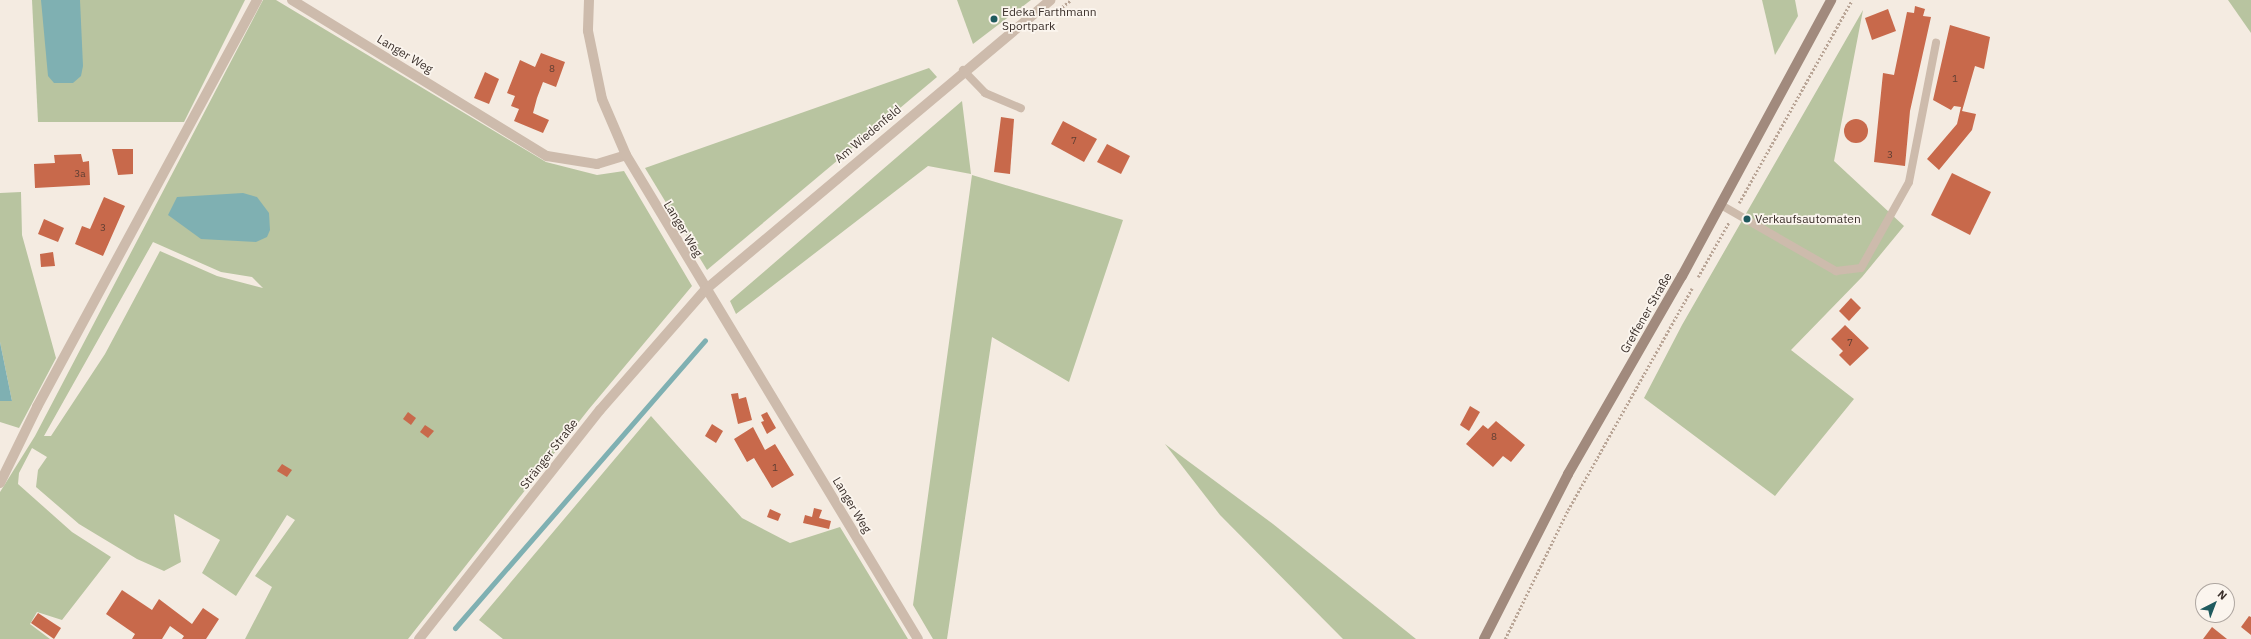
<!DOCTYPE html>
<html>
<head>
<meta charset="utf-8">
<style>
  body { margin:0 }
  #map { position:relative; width:2251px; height:639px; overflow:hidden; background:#f4ebe1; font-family:"IBM Plex Sans",sans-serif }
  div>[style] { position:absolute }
  .green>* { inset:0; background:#b8c4a0 }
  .water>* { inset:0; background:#7fb0b2 }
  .stream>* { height:5px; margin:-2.5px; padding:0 2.5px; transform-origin:2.5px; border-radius:2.5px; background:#7fb0b2 }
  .building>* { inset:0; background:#c8694b }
  .round { border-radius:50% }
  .path>* { height:2.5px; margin-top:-1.25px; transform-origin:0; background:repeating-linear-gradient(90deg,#b9a596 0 2px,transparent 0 4px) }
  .lane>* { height:8px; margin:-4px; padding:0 4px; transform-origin:4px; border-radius:4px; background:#cdbbac }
  .street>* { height:10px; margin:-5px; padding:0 5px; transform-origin:5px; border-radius:5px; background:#cdbbac }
  .secondary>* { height:10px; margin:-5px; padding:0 5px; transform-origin:5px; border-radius:5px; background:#a18a7d }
  .dots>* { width:11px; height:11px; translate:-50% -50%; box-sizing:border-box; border:2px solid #fbf5ee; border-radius:50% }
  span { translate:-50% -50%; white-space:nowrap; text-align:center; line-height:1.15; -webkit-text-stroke:3.5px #fbf5ee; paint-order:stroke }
  .number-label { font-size:10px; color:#5e3e33 }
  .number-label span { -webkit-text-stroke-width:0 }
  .poi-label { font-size:12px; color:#3b302b }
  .left { translate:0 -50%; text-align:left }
  .street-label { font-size:12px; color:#3b302b }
  .north { position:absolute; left:2195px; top:583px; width:40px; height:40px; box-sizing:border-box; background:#fbf5ee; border:1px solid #aea6a0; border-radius:50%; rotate:42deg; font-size:11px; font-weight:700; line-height:16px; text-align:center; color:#3b302b }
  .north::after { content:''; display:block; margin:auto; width:14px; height:18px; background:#1f5a5e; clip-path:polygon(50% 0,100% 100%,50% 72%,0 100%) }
</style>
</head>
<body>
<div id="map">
  <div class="green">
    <div style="clip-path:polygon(32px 0,245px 0,184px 122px,38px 122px)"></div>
    <div style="clip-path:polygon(evenodd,263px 0,276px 0,546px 162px,597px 175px,624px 171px,692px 286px,589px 409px,408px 639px,245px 639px,272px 587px,255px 576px,295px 520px,287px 515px,236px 596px,202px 573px,220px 540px,174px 514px,181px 562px,164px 571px,137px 559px,79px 524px,36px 487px,38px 470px,47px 457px,32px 448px,19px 473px,18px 484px,72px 532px,111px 557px,62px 620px,37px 612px,30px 624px,50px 639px,0 639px,0 492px,35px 436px,263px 0,153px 242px,221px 272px,252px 277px,263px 288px,217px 276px,160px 251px,105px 354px,51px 436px,44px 436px,153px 242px)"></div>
    <div style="clip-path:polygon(957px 0,1031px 0,973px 44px)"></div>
    <div style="clip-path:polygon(1762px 0,1795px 0,1798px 16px,1775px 55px)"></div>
    <div style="clip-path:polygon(2228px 0,2251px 0,2251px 33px)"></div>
    <div style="clip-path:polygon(1863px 10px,1834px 161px,1904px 226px,1862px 277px,1791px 350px,1854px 399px,1775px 496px,1644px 398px,1682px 325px)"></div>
    <div style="clip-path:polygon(929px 68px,937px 77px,707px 270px,645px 168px)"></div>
    <div style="clip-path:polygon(962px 101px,971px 174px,928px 166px,736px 314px,730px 301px)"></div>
    <div style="clip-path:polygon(972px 175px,1123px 220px,1069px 382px,992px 337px,947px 639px,933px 639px,913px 605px)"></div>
    <div style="clip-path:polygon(21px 192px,22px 235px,56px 358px,19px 428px,0 422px,0 401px,12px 401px,0 342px,0 193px)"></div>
    <div style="clip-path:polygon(651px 416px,742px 518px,790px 543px,840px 527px,908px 639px,503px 639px,479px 620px)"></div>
    <div style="clip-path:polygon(1165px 444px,1273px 524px,1416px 639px,1343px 639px,1220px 515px)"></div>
  </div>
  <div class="water">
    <div style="clip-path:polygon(41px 0,80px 0,83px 66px,81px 76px,73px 83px,54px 83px,48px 76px)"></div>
    <div style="clip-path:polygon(243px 193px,257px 197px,269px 213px,270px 230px,267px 237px,256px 242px,201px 239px,168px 215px,177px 197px)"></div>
    <div style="clip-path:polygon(0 342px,12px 401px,0 401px)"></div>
  </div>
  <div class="stream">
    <div style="left:455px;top:628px;width:381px;rotate:-49deg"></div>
  </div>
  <div class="building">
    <div style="clip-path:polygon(1915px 6px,1925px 9px,1923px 16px,1931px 17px,1910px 111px,1905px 166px,1874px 162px,1883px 73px,1894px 75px,1907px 12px,1914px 13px)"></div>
    <div style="clip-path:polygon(1888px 9px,1896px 31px,1872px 40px,1865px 18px)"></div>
    <div style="clip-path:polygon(1950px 25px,1990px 37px,1984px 69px,1975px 66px,1962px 111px,1976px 114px,1972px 130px,1939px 170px,1927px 159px,1957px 124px,1961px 107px,1954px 106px,1951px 110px,1933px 100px)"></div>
    <div style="clip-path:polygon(541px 53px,565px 62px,556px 87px,543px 82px,537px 98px,533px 113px,549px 120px,543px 133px,514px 121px,519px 109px,511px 106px,515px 96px,507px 93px,520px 60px,535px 67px)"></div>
    <div style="clip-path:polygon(485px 72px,499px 79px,489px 104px,474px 98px)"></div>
    <div style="clip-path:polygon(1001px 117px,1014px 119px,1010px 174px,994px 172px)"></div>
    <div class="round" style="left:1844px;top:119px;width:24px;height:24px"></div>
    <div style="clip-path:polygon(1063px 121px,1097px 139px,1084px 162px,1051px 144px)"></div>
    <div style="clip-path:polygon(1107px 144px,1130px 156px,1121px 174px,1097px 162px)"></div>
    <div style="clip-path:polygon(112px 149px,133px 149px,133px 174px,118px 175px)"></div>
    <div style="clip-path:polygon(81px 154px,83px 162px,89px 161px,90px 185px,35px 188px,34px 164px,55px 163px,54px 155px)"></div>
    <div style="clip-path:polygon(1952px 173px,1991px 192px,1970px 235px,1931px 215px)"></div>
    <div style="clip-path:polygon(104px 197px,125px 206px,103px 256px,75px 244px,82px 226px,90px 229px)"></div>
    <div style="clip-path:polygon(44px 219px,64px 228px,58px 242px,38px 234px)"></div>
    <div style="clip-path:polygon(53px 252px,55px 266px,41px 267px,40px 254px)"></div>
    <div style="clip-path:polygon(1851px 298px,1861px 308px,1849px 321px,1839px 311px)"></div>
    <div style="clip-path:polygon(1845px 325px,1869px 348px,1850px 366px,1839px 355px,1843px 351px,1831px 339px)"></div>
    <div style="clip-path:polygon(738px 393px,739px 399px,746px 397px,752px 420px,738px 424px,731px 394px)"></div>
    <div style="clip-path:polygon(1470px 406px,1480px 412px,1469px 431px,1460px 425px)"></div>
    <div style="clip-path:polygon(408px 412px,416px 418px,411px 425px,403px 419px)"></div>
    <div style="clip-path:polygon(767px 412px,776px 428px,767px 434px,761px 422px,764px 421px,761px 415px)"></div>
    <div style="clip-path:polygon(1496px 421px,1525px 445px,1511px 462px,1503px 456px,1493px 467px,1466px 444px,1483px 425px,1488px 429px)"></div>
    <div style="clip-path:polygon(712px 424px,723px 431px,716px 443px,705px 436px)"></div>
    <div style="clip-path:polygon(425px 425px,434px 431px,428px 438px,420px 432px)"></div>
    <div style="clip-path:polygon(753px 427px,765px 450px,775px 444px,794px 475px,772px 488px,754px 458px,747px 462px,734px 439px)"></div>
    <div style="clip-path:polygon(282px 464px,292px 470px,287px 477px,277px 471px)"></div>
    <div style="clip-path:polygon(814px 508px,822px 510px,819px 518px,831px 521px,829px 529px,803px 523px,805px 515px,812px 517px)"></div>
    <div style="clip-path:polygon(770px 509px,781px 514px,778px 521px,767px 517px)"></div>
    <div style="clip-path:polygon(122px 590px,152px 610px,159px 599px,192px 624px,203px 608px,219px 619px,206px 639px,182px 639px,184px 636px,170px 626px,162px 639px,132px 639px,135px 634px,106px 614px)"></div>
    <div style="clip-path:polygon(38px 613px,61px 628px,54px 639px,31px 623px)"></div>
    <div style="clip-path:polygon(2249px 616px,2251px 617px,2251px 635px,2241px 627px)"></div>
    <div style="clip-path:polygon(2212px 627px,2227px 639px,2203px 639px)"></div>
  </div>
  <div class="path">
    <div style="left:1062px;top:7px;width:11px;rotate:-38deg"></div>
    <div style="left:1739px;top:203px;width:232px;rotate:-60.9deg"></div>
    <div style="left:1698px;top:277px;width:63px;rotate:-60.6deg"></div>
    <div style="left:1505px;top:639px;width:144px;rotate:-64deg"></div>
    <div style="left:1568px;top:510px;width:254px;rotate:-60.8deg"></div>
  </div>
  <div class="lane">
    <div style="left:963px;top:70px;width:32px;rotate:46deg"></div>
    <div style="left:985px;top:93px;width:39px;rotate:23deg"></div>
    <div style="left:1721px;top:205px;width:133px;rotate:29.9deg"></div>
    <div style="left:1836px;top:271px;width:25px;rotate:-7deg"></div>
    <div style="left:1861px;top:268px;width:98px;rotate:-60.8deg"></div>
    <div style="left:1909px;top:182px;width:142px;rotate:-79deg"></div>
  </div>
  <div class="street">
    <div style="left:292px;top:0;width:299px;rotate:31.5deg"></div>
    <div style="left:547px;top:156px;width:51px;rotate:9.1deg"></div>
    <div style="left:597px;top:164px;width:30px;rotate:-17deg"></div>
    <div style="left:589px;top:0;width:31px;rotate:92deg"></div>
    <div style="left:588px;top:31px;width:69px;rotate:78.4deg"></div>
    <div style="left:602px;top:99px;width:61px;rotate:66.8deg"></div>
    <div style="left:626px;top:155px;width:565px;rotate:58.9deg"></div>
    <div style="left:0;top:483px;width:85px;rotate:-64deg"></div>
    <div style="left:37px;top:407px;width:463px;rotate:-61.6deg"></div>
    <div style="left:419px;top:639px;width:292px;rotate:-51.7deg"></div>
    <div style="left:600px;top:410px;width:159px;rotate:-48.8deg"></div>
    <div style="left:705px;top:290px;width:451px;rotate:-40deg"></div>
  </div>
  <div class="secondary">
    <div style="left:1484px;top:639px;width:185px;rotate:-63deg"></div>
    <div style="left:1568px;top:474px;width:228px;rotate:-60.1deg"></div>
    <div style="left:1682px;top:276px;width:314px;rotate:-61.6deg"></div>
  </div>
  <div class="dots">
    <div style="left:994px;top:19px;background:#1f5a5e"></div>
    <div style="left:1747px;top:219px;background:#1f5a5e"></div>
  </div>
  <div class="number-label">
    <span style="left:552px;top:69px">8</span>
    <span style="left:1955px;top:79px">1</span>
    <span style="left:1074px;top:141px">7</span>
    <span style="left:1890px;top:155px">3</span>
    <span style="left:80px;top:174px">3a</span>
    <span style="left:103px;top:228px">3</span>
    <span style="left:1850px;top:343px">7</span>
    <span style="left:1494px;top:437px">8</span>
    <span style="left:775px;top:468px">1</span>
  </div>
  <div class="poi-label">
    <span class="left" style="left:1002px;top:19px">Edeka Farthmann<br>Sportpark</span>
    <span class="left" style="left:1755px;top:219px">Verkaufsautomaten</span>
  </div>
  <div class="street-label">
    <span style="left:405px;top:54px;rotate:31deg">Langer Weg</span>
    <span style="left:868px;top:134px;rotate:-40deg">Am Wiedenfeld</span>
    <span style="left:683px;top:229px;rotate:59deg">Langer Weg</span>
    <span style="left:1646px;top:313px;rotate:-60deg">Greffener Straße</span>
    <span style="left:549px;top:454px;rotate:-52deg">Stränger Straße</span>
    <span style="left:852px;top:505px;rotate:59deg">Langer Weg</span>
  </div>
  <div class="north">N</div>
</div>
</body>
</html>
